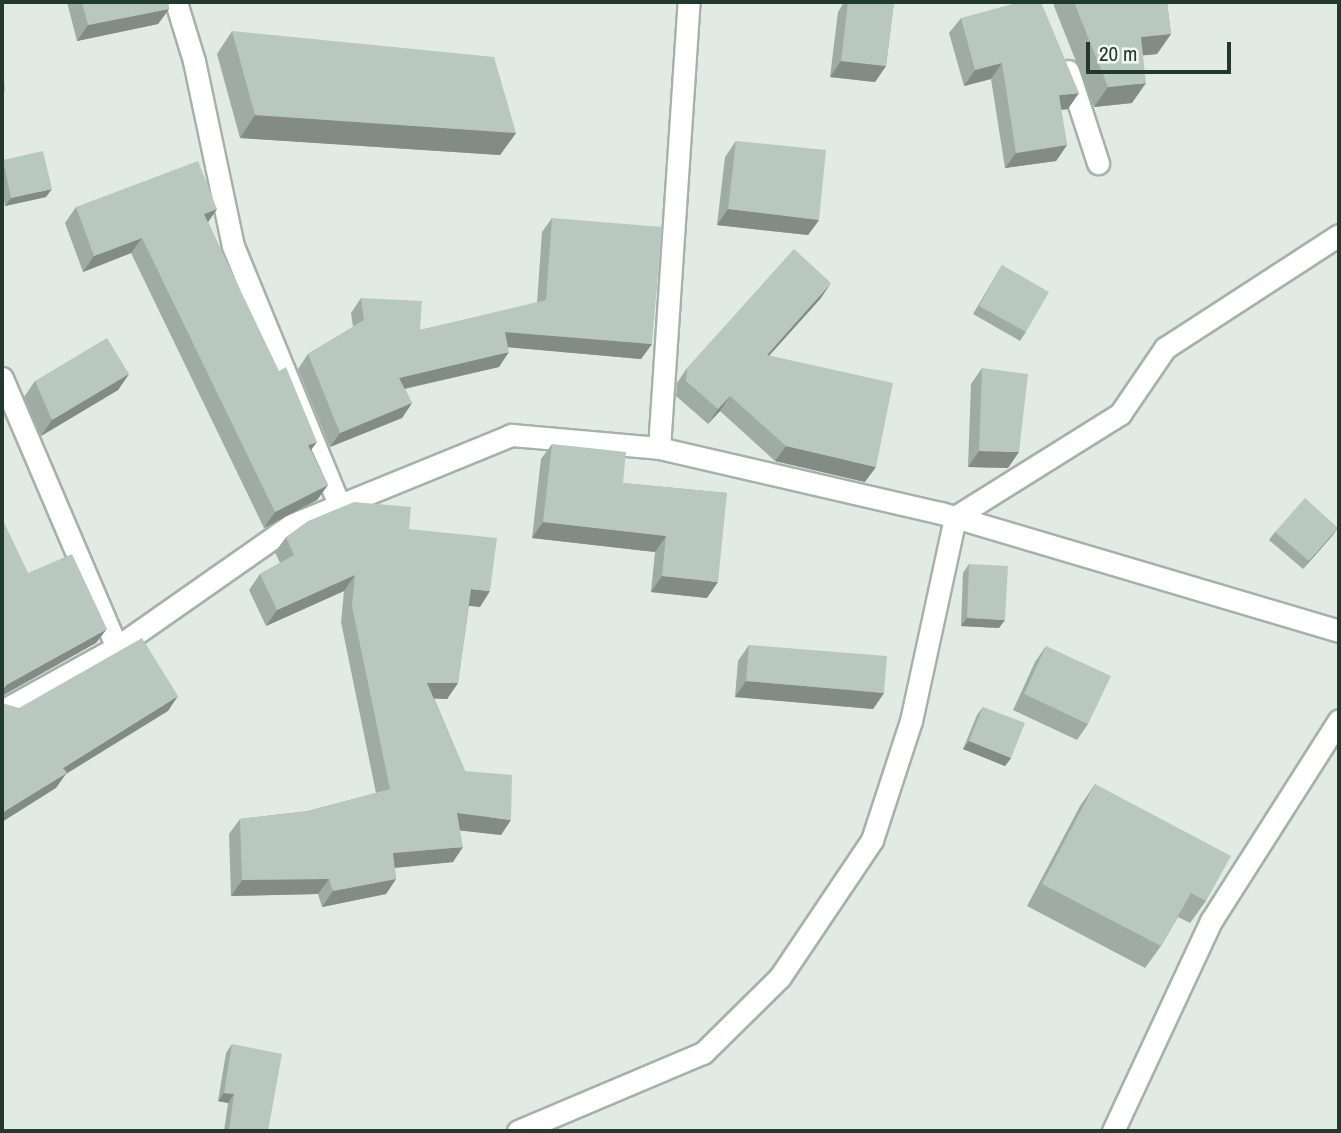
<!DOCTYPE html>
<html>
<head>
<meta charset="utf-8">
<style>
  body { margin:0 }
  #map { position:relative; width:1341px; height:1133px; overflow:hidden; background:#e1ebe3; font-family:"Archivo Narrow",sans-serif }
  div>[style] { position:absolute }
  .roads { filter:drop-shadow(2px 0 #a4b2a9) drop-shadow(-2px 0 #a4b2a9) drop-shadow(0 2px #a4b2a9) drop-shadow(0 -2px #a4b2a9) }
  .street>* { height:21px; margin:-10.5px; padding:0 10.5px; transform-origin:10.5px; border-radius:10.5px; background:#fff }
  .wall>* { inset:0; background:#9faca3 }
  .shaded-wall>* { inset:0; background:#828c85 }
  .building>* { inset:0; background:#b9c8be }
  span { translate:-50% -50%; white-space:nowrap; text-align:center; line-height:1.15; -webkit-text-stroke:5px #f1f7f2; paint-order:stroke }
  .frame { position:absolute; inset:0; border:4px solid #223a2d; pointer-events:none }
  .scale { position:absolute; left:1086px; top:42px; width:145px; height:32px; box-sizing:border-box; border:4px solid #223a2d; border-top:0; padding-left:9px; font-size:21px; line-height:24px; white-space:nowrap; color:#223a2d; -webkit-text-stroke:5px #f1f7f2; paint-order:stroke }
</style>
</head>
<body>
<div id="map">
  <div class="roads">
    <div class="street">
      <div style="left:176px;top:2px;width:62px;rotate:73deg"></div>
      <div style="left:194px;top:61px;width:189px;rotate:78.1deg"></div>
      <div style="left:233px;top:246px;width:279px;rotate:67.7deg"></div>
      <div style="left:1068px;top:71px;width:97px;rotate:71.9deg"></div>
      <div style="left:2px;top:378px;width:293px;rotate:66.9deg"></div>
      <div style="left:659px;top:448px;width:447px;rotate:-86.2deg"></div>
      <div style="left:2px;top:711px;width:132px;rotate:-29.1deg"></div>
      <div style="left:117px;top:647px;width:213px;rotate:-35deg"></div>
      <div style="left:291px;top:525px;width:238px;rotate:-22.2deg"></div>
      <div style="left:511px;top:435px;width:149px;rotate:5deg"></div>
      <div style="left:659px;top:448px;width:289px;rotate:13deg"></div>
      <div style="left:941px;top:513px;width:415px;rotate:16.5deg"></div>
      <div style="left:518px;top:1131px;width:201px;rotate:-22.9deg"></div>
      <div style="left:703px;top:1053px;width:108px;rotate:-44.6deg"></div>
      <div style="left:780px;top:977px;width:165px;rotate:-56.1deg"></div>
      <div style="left:872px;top:840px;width:125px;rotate:-71.9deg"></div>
      <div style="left:911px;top:721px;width:209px;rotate:-77.8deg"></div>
      <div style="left:955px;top:517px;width:195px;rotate:-32deg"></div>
      <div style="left:1120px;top:414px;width:80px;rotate:-55.7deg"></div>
      <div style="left:1165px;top:348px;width:207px;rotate:-33deg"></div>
      <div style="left:1113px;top:1131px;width:232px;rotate:-65deg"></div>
      <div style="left:1211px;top:921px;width:238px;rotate:-57.5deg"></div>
    </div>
  </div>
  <div class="wall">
    <div style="clip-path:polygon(67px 2px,168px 2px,169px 9px,158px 24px,77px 41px)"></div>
    <div style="clip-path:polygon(844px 2px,894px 2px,886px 66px,875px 82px,830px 77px,838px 12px)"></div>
    <div style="clip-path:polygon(1054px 2px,1167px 2px,1171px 34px,1157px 54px,1143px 55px,1132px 103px,1094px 107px,1054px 6px)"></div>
    <div style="clip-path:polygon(961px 18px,1068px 109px,1061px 110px,1067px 145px,1056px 161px,1005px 168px,991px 79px,964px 86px,949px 33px)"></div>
    <div style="clip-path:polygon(232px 31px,516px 133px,500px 155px,240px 138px,217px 54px)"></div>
    <div style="clip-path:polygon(736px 141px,819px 220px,808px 235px,717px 225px,725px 157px)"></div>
    <div style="clip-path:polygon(3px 160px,46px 197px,5px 206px,2px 190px)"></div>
    <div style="clip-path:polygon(76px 207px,217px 209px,208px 222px,328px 485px,317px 500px,264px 528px,131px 253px,83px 272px,65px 223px)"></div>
    <div style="clip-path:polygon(552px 218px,652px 344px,641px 359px,508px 347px,499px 367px,405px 389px,412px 403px,402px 418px,330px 447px,298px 369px,308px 354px,353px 327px,351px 313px,361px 298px,420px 330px,537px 303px,542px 232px)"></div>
    <div style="clip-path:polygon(1002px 265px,1026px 332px,1020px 341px,973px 314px)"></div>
    <div style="clip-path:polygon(821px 298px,769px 356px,865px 482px,775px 461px,720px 411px,708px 424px,676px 396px,677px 383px,687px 368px)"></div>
    <div style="clip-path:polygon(982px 368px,1008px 468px,968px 467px,971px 384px)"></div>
    <div style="clip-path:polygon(129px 374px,118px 390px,41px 436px,24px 397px,35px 381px)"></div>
    <div style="clip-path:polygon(552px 444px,623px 483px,727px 493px,707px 598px,651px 592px,655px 552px,532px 538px,541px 459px)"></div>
    <div style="clip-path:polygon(1338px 528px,1332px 536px,1303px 569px,1269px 540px,1275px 532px)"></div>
    <div style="clip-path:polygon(409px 529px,480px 607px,469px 605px,458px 683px,447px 699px,434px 698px,465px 771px,501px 835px,460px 830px,453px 862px,395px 868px,396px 879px,386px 894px,322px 907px,318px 894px,231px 896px,229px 834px,240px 819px,308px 811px,376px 793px,341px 622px,344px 591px,266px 626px,249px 590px,260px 574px,280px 563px,275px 552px,286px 537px)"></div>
    <div style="clip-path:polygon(969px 564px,999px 628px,961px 626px,963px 573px)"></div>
    <div style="clip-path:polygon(749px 645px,884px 693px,873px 709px,735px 697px,738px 661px)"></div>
    <div style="clip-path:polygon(1046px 646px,1088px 724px,1077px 740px,1013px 710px,1035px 662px)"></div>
    <div style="clip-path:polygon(983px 707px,1011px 758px,1005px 766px,963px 749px,977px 715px)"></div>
    <div style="clip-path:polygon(1095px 784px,1206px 901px,1190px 923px,1178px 917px,1161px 946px,1145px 968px,1027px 906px,1080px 806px)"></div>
    <div style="clip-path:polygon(232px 1044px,268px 1131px,224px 1131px,228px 1103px,218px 1101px,226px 1053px)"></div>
  </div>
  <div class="shaded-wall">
    <div style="clip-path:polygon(169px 9px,158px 24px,77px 41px,88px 25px)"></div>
    <div style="clip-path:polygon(1171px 34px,1157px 54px,1128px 57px,1141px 37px)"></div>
    <div style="clip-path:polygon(841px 61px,886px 66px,875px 82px,830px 77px)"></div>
    <div style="clip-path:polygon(1002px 63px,991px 79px,964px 86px,975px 70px)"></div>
    <div style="clip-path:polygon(1146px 83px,1132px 103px,1094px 107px,1108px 87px)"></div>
    <div style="clip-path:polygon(1079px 93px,1068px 109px,1048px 111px,1059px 95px)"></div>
    <div style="clip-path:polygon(255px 115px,516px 133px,500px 155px,240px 138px)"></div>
    <div style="clip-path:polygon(1067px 145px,1056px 161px,1005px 168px,1016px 153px)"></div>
    <div style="clip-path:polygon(52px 189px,46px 197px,5px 206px,11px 198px)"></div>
    <div style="clip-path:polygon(217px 209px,206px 225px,204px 214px)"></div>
    <div style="clip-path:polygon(728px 209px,819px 220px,808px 235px,717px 225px)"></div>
    <div style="clip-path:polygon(142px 238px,131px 253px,83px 272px,94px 256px)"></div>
    <div style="clip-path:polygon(831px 283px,821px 298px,756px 370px,767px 355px)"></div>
    <div style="clip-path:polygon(505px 332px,652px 344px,641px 359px,494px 346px)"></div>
    <div style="clip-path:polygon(509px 352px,499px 367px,389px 392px,399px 378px)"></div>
    <div style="clip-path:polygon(129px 374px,118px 390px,41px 436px,52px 420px)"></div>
    <div style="clip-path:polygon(730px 396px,720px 411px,708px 424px,718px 409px)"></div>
    <div style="clip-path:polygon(412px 403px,402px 418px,330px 447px,340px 433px)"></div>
    <div style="clip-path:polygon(317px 442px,306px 457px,308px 445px)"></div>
    <div style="clip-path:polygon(786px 446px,876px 467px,865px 482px,775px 461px)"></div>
    <div style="clip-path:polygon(979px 451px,1019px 452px,1008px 468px,968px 467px)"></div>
    <div style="clip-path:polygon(328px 485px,317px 500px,264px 528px,275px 512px)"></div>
    <div style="clip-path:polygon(543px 522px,666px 536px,655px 552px,532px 538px)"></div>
    <div style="clip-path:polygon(1338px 528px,1332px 536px,1303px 569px,1309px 561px)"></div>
    <div style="clip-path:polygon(355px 575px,344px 591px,266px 626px,277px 610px)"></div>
    <div style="clip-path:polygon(662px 576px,718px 582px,707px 598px,651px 592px)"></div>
    <div style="clip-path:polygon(471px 589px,490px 591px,480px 607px,460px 605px)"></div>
    <div style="clip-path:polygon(967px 618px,1005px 620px,999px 628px,961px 626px)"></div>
    <div style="clip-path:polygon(107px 629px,96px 643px,2px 696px,2px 691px,6px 685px)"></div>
    <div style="clip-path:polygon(746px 681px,884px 693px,873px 709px,735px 697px)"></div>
    <div style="clip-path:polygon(427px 683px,458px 683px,447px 699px,416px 698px)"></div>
    <div style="clip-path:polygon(178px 696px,168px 711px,66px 774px,56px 788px,2px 822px,2px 813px,63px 768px)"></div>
    <div style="clip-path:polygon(969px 741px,1011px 758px,1005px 766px,963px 749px)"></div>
    <div style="clip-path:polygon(457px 813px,511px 820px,501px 835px,446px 829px)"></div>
    <div style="clip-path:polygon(463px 847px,453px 862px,382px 869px,393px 853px)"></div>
    <div style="clip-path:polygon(329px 879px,318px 894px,231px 896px,242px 880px)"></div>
    <div style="clip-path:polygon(396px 879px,386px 894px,322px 907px,333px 891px)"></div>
    <div style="clip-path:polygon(224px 1093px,234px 1094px,228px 1103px,218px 1101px)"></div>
  </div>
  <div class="building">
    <div style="clip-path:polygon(82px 2px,168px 2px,169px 9px,88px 25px)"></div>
    <div style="clip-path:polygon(848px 2px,894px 2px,886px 66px,841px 61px)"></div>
    <div style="clip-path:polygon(1020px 2px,1041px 2px,1079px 93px,1059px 95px,1067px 145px,1016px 153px,1002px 63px,975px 70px,961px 18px)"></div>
    <div style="clip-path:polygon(1074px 2px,1167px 2px,1171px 34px,1141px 37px,1146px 83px,1108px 87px)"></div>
    <div style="clip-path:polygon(232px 31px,494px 57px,516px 133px,255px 115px)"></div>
    <div style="clip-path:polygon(2px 51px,5px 91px,2px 91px)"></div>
    <div style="clip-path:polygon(736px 141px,826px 150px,819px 220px,728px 209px)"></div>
    <div style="clip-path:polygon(43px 151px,52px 189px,11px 198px,3px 160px)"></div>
    <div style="clip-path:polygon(198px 161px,217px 209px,204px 214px,279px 371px,286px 367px,317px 442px,308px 445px,328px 485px,275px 512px,142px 238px,94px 256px,76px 207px)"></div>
    <div style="clip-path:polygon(552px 218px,662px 227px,652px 344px,505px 332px,509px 352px,399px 378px,412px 403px,340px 433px,308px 354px,364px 320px,361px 298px,422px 301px,420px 330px,546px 300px)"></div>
    <div style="clip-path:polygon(794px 249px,831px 283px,767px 355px,893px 383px,876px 467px,786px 446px,730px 396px,718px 409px,686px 381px,687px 368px)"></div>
    <div style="clip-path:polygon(1002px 265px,1049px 292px,1026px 332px,979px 306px)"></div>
    <div style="clip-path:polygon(107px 338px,129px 374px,52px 420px,35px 381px)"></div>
    <div style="clip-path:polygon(982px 368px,1028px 374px,1019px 452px,979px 451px)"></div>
    <div style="clip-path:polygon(552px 444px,626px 452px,623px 483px,727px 493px,718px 582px,662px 576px,666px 536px,543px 522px)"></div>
    <div style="clip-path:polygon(1305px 498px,1338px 528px,1309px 561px,1275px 532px)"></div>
    <div style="clip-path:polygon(354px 502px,411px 507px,409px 529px,497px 538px,490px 591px,471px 589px,458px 683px,427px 683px,465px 771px,512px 775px,511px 820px,457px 813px,463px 847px,393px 853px,396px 879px,333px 891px,329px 879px,242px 880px,240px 819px,308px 811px,390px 789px,352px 606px,355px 575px,277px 610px,260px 574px,294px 555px,286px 537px,308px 521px)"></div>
    <div style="clip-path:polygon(2px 518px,28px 573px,72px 554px,107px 629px,6px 685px,2px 691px)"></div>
    <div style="clip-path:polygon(969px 564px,1008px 566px,1005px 620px,967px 618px)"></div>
    <div style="clip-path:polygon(142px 638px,178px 696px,63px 768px,67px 773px,2px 813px,2px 703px,19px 708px)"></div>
    <div style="clip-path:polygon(749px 645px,887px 656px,884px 693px,746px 681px)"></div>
    <div style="clip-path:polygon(1046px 646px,1111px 676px,1088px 724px,1024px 694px)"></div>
    <div style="clip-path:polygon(983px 707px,1025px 723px,1011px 758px,969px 741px)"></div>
    <div style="clip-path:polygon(1095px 784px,1231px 856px,1206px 901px,1191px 893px,1161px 946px,1042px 884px)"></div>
    <div style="clip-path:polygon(232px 1044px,282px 1054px,268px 1131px,229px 1131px,234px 1094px,224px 1093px)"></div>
  </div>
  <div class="frame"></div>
  <div class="scale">20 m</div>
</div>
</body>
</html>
